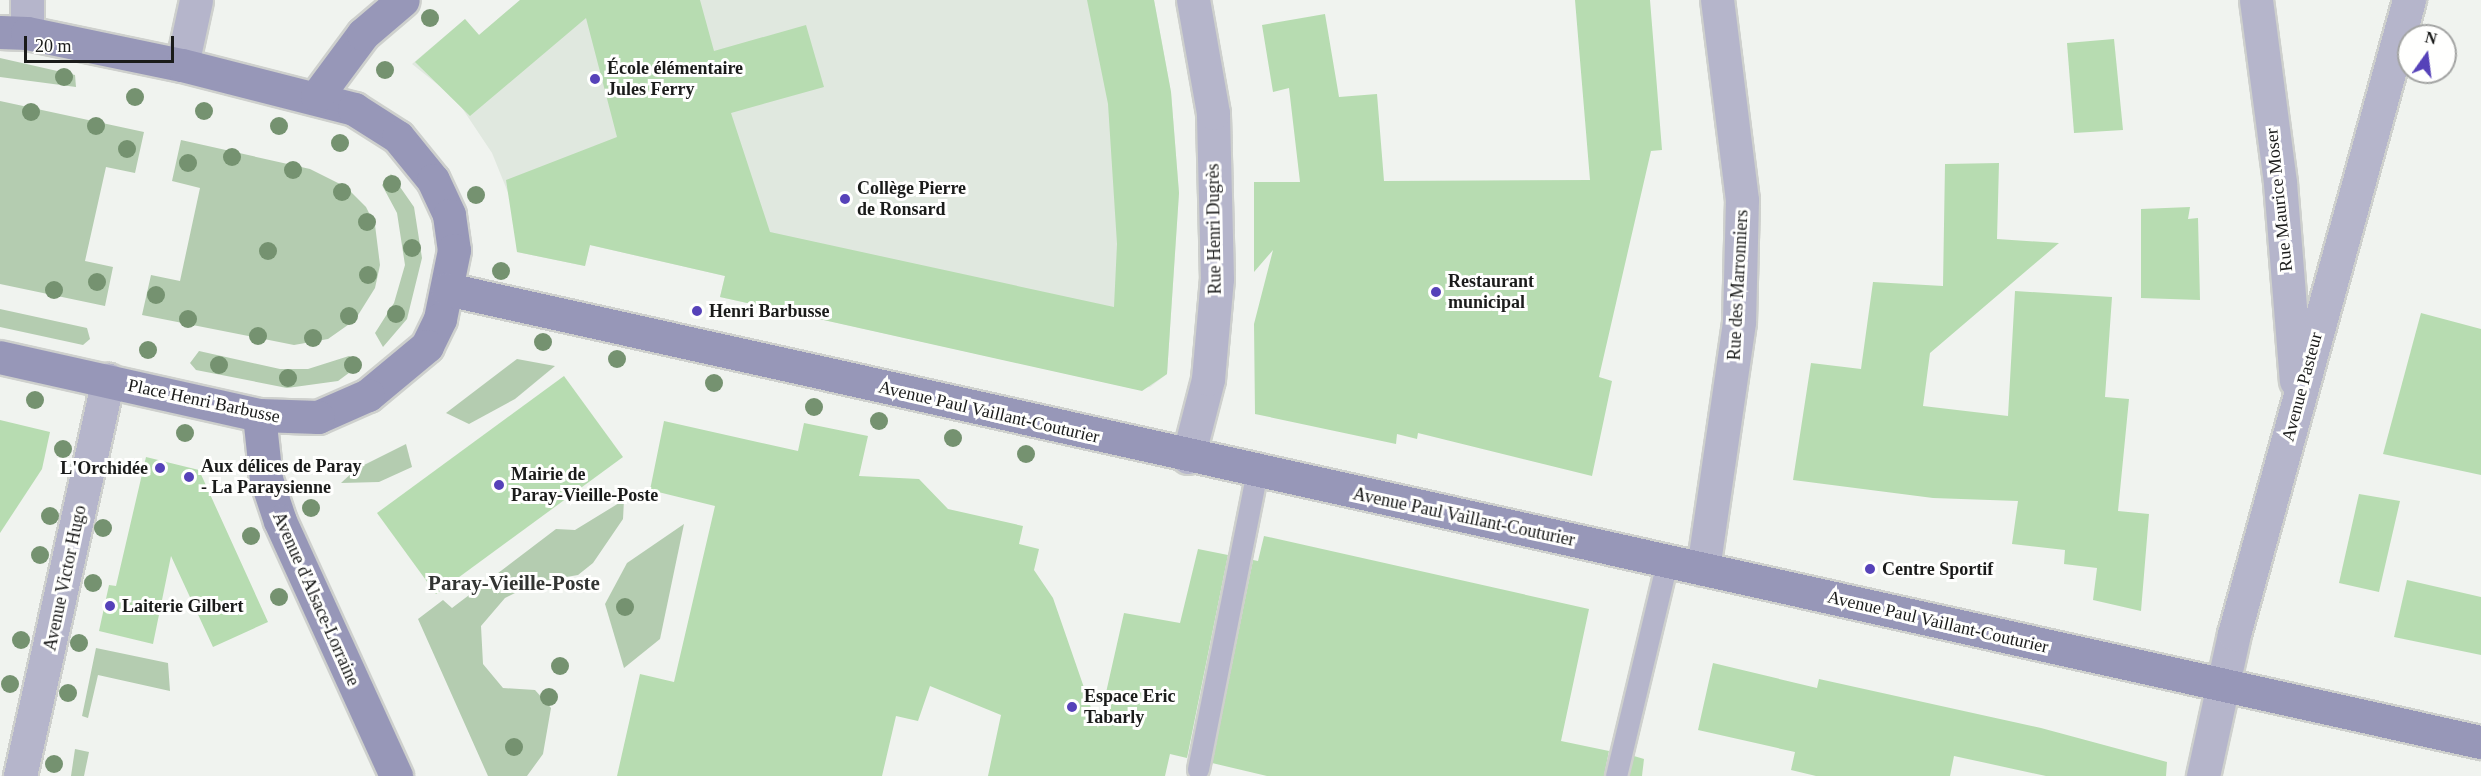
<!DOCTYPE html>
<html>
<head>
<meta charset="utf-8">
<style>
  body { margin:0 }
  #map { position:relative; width:2481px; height:776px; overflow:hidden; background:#f0f3ef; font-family:"Times New Roman",serif }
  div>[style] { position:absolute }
  .built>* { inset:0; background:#e0e8df }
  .green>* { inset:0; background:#b4ccb0 }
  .building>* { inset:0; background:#b7dcb1 }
  .roads { filter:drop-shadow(2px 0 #ced0cd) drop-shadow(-2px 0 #ced0cd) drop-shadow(0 2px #ced0cd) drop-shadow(0 -2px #ced0cd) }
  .lane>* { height:21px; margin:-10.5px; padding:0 10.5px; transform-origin:10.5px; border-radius:10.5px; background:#b5b5cb }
  .street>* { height:33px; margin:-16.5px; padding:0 16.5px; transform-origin:16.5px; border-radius:16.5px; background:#b5b5cb }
  .secondary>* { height:33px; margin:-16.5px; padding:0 16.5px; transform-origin:16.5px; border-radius:16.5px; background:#9797b8 }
  .trees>* { width:18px; height:18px; margin:-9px; border-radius:50%; background:#759270 }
  .dots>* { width:16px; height:16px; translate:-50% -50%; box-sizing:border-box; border:3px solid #fffffe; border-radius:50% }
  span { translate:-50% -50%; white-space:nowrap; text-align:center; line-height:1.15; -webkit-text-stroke:6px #fffffe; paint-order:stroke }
  .poi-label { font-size:18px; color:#1a1b1a; font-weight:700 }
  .left { translate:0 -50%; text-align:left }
  .right { translate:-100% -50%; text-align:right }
  .street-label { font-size:18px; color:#1a1b1a }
  .quarter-label { font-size:21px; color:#323432; font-weight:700 }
  .north { position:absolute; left:2397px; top:24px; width:60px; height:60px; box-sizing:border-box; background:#fffffe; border:2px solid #a3a4a3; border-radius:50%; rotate:14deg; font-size:16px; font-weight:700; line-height:24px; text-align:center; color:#1a1b1a }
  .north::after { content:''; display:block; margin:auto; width:21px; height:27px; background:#5642b9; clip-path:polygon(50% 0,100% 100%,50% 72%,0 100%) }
  .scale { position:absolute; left:24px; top:36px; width:150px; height:27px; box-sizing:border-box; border:3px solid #1a1b1a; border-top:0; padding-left:8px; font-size:18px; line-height:21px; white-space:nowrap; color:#1a1b1a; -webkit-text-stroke:4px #fffffe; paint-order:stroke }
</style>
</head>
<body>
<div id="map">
  <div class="built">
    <div style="clip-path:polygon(520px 0,1154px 0,1171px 92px,1179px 193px,1167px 374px,1150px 387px,1135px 389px,720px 297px,725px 276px,590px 245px,585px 266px,517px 252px,513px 205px,492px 153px,456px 99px,412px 64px,465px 19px,479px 35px)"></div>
  </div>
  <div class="green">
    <div style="clip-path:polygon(0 58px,75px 75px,76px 87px,0 77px)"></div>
    <div style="clip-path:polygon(0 101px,144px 132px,135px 173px,106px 167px,85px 261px,113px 267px,105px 306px,0 284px)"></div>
    <div style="clip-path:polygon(181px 140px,310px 169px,346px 187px,366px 207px,375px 225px,380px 265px,375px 288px,355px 320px,328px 339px,294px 345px,142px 315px,151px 275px,180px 281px,200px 188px,172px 181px)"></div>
    <div style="clip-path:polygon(391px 174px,414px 207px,422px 258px,407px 319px,383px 347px,375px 333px,394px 303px,405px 265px,397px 213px,382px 185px)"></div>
    <div style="clip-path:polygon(0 309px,87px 328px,90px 339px,83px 345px,0 327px)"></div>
    <div style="clip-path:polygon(199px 351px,280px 369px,308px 369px,349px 356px,361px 364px,338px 381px,287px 388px,196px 370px,190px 363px)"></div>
    <div style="clip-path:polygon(517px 359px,555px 366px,515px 399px,469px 424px,446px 413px)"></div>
    <div style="clip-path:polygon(406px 444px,412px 467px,379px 482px,341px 483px,356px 469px)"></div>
    <div style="clip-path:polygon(624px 500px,623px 519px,593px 563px,578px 575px,537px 582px,505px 598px,481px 626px,483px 664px,503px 688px,535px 690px,551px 708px,543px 754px,527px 776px,488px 776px,418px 619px,443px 600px,452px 608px,556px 529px,575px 530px)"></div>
    <div style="clip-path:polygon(684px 524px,660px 639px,624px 668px,605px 604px,627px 563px)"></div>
    <div style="clip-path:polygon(96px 648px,168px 663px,170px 691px,98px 675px,88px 718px,82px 716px)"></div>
    <div style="clip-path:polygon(75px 749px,89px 752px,84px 776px,71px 776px)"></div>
  </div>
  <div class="building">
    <div style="clip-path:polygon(520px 0,700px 0,714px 51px,806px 25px,824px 87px,731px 113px,770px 232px,1114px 307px,1117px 244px,1108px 104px,1087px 0,1154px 0,1171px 92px,1179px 193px,1167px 374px,1142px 391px,720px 297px,725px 276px,590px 245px,585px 266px,517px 252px,506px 180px,617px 137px,586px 18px,470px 116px,415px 62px,465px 19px,479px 35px)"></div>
    <div style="clip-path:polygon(1575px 0,1650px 0,1662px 150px,1651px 151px,1599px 377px,1612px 381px,1592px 476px,1418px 433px,1417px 439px,1397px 434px,1396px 444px,1255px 414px,1254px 324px,1273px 250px,1254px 272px,1254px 182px,1300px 182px,1289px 88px,1273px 92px,1262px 25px,1325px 14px,1339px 97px,1377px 94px,1384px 181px,1590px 180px)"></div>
    <div style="clip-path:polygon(2114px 39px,2123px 130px,2074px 133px,2067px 43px)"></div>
    <div style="clip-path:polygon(1999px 163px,1997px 239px,2059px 243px,1930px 353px,1923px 406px,2008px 416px,2015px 291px,2112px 297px,2105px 397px,2129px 399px,2118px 511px,2149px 514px,2141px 611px,2093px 600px,2097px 568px,2064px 564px,2065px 550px,2012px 544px,2018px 501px,1933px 498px,1793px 480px,1811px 363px,1861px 369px,1873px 282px,1943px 286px,1945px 164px)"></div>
    <div style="clip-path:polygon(2190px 207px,2188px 219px,2198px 218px,2200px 300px,2141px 298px,2141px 209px)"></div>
    <div style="clip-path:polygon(2421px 313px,2481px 329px,2481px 475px,2383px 454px)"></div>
    <div style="clip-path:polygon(564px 376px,623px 457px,436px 594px,377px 513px)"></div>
    <div style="clip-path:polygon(0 420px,50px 432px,42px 469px,0 533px)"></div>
    <div style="clip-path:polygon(664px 421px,798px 451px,804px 423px,868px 436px,859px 476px,919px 479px,948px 509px,1023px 526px,1019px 544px,1039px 549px,1034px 570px,1053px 598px,1098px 728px,1124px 613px,1180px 623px,1198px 549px,1228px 555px,1187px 758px,1170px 754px,1165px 776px,988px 776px,1001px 715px,930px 686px,918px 721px,896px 716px,882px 776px,617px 776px,640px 674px,674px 682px,715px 506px,650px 490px)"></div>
    <div style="clip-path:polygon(146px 457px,199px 470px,268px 622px,213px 647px,171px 556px,153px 644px,99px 631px,109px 585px,116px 586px)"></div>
    <div style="clip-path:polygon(2359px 494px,2400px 501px,2379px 592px,2339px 583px)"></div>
    <div style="clip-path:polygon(1264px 536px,1589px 609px,1561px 741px,1609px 751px,1604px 776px,1267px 776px,1212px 763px,1253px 560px,1258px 561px)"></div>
    <div style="clip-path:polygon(2407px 580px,2481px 597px,2481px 655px,2394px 637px)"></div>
    <div style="clip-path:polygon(1713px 663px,1817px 688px,1819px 679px,2041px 728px,2167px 762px,2166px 776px,2046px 776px,1954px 756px,1950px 776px,1816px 776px,1791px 770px,1795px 752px,1698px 730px)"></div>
    <div style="clip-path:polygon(1634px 756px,1644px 759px,1642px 776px,1629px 776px)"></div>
  </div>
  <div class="roads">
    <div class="lane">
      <div style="left:1198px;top:769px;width:303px;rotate:-78.8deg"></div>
      <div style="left:1616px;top:776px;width:220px;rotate:-76.6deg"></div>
    </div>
    <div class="street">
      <div style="left:27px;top:0;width:33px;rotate:90deg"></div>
      <div style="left:2256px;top:0;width:185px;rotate:82.5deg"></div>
      <div style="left:2280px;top:183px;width:198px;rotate:85.4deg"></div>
      <div style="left:182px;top:65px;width:66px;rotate:-77.8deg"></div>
      <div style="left:1188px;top:457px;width:81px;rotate:-75.6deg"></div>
      <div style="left:1208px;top:379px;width:100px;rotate:-84.9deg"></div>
      <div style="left:1217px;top:279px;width:166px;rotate:-91.4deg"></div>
      <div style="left:1213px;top:113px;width:115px;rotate:-100deg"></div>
      <div style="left:1703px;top:569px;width:250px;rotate:-81.7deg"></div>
      <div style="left:1739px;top:322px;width:122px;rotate:-88.6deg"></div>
      <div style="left:1742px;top:200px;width:202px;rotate:-97.1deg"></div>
      <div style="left:20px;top:776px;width:406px;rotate:-77.5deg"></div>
      <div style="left:2203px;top:776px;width:145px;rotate:-77.7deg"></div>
      <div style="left:2234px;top:634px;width:658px;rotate:-74.57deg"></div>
    </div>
    <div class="secondary">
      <div style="left:0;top:32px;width:27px;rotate:2deg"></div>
      <div style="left:27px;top:33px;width:158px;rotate:11.7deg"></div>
      <div style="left:182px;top:65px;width:178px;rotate:14.3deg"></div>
      <div style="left:354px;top:109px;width:52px;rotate:32.5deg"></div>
      <div style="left:398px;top:137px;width:55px;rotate:50.9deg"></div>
      <div style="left:433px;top:180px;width:38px;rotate:65deg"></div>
      <div style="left:449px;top:215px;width:35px;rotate:82deg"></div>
      <div style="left:454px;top:250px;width:70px;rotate:101.5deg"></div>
      <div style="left:440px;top:319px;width:30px;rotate:116deg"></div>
      <div style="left:427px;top:346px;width:77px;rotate:140.3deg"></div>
      <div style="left:368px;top:395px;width:55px;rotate:156.3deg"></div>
      <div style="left:318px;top:417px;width:59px;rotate:-178.1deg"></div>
      <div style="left:259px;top:415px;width:265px;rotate:-167.4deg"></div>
      <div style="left:317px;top:96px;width:77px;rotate:-53.4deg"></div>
      <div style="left:363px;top:34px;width:52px;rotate:-40.4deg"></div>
      <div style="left:447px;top:289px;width:2084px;rotate:12.56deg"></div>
      <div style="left:259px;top:415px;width:64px;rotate:83.8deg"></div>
      <div style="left:266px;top:479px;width:44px;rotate:71.6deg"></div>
      <div style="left:280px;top:521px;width:280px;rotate:65.5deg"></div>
    </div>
  </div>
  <div class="trees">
    <div style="left:430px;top:18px"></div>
    <div style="left:385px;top:70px"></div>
    <div style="left:64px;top:77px"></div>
    <div style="left:135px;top:97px"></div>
    <div style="left:204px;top:111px"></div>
    <div style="left:31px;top:112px"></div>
    <div style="left:96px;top:126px"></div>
    <div style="left:279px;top:126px"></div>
    <div style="left:340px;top:143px"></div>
    <div style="left:127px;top:149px"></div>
    <div style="left:232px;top:157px"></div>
    <div style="left:188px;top:163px"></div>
    <div style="left:293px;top:170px"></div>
    <div style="left:392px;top:184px"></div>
    <div style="left:342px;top:192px"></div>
    <div style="left:476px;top:195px"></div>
    <div style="left:367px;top:222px"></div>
    <div style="left:412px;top:248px"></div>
    <div style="left:268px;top:251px"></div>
    <div style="left:501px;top:271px"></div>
    <div style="left:368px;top:275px"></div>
    <div style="left:97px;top:282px"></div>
    <div style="left:54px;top:290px"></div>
    <div style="left:156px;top:295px"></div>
    <div style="left:396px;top:314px"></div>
    <div style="left:349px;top:316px"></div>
    <div style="left:188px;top:319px"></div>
    <div style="left:258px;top:336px"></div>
    <div style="left:313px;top:338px"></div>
    <div style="left:543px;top:342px"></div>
    <div style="left:148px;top:350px"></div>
    <div style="left:617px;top:359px"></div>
    <div style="left:219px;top:365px"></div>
    <div style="left:353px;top:365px"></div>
    <div style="left:288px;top:378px"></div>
    <div style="left:714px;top:383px"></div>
    <div style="left:35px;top:400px"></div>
    <div style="left:814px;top:407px"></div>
    <div style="left:879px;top:421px"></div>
    <div style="left:185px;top:433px"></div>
    <div style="left:953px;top:438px"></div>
    <div style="left:63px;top:449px"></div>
    <div style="left:1026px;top:454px"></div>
    <div style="left:311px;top:508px"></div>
    <div style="left:50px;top:516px"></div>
    <div style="left:103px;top:528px"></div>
    <div style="left:251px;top:536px"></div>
    <div style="left:40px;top:555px"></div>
    <div style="left:93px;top:583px"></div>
    <div style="left:279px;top:597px"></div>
    <div style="left:625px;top:607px"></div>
    <div style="left:21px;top:640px"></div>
    <div style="left:79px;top:643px"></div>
    <div style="left:560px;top:666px"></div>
    <div style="left:10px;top:684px"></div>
    <div style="left:68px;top:693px"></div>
    <div style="left:549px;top:697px"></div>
    <div style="left:514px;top:747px"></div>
    <div style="left:54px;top:764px"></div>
  </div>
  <div class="dots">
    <div style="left:595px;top:79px;background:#5642b9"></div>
    <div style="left:845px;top:199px;background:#5642b9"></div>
    <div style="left:1436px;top:292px;background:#5642b9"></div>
    <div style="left:697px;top:311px;background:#5642b9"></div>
    <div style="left:160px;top:468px;background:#5642b9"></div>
    <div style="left:189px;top:477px;background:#5642b9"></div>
    <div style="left:499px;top:485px;background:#5642b9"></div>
    <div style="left:1870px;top:569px;background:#5642b9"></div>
    <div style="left:110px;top:606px;background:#5642b9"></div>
    <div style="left:1072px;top:707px;background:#5642b9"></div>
  </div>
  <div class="poi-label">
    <span class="left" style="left:607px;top:79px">École élémentaire<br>Jules Ferry</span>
    <span class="left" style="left:857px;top:199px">Collège Pierre<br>de Ronsard</span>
    <span class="left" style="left:1448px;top:292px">Restaurant<br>municipal</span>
    <span class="left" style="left:709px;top:311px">Henri Barbusse</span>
    <span class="left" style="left:201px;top:477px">Aux délices de Paray<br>- La Paraysienne</span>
    <span class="right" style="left:148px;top:468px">L'Orchidée</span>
    <span class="left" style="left:511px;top:485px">Mairie de<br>Paray-Vieille-Poste</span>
    <span class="left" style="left:1882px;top:569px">Centre Sportif</span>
    <span class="left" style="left:122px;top:606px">Laiterie Gilbert</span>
    <span class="left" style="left:1084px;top:707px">Espace Eric<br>Tabarly</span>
  </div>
  <div class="street-label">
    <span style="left:2279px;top:200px;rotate:-96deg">Rue Maurice Moser</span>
    <span style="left:1214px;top:229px;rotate:-91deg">Rue Henri Dugrès</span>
    <span style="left:1738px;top:285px;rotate:-87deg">Rue des Marronniers</span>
    <span style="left:2302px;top:387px;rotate:-75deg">Avenue Pasteur</span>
    <span style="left:204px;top:401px;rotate:12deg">Place Henri Barbusse</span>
    <span style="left:989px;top:412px;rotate:13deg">Avenue Paul Vaillant-Couturier</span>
    <span style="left:1464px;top:517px;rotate:12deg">Avenue Paul Vaillant-Couturier</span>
    <span style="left:65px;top:578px;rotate:-78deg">Avenue Victor Hugo</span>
    <span style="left:316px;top:599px;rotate:66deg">Avenue d'Alsace-Lorraine</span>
    <span style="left:1938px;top:622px;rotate:13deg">Avenue Paul Vaillant-Couturier</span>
  </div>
  <div class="quarter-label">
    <span style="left:514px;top:583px">Paray-Vieille-Poste</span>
  </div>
  <div class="north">N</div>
  <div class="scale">20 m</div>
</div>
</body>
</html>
